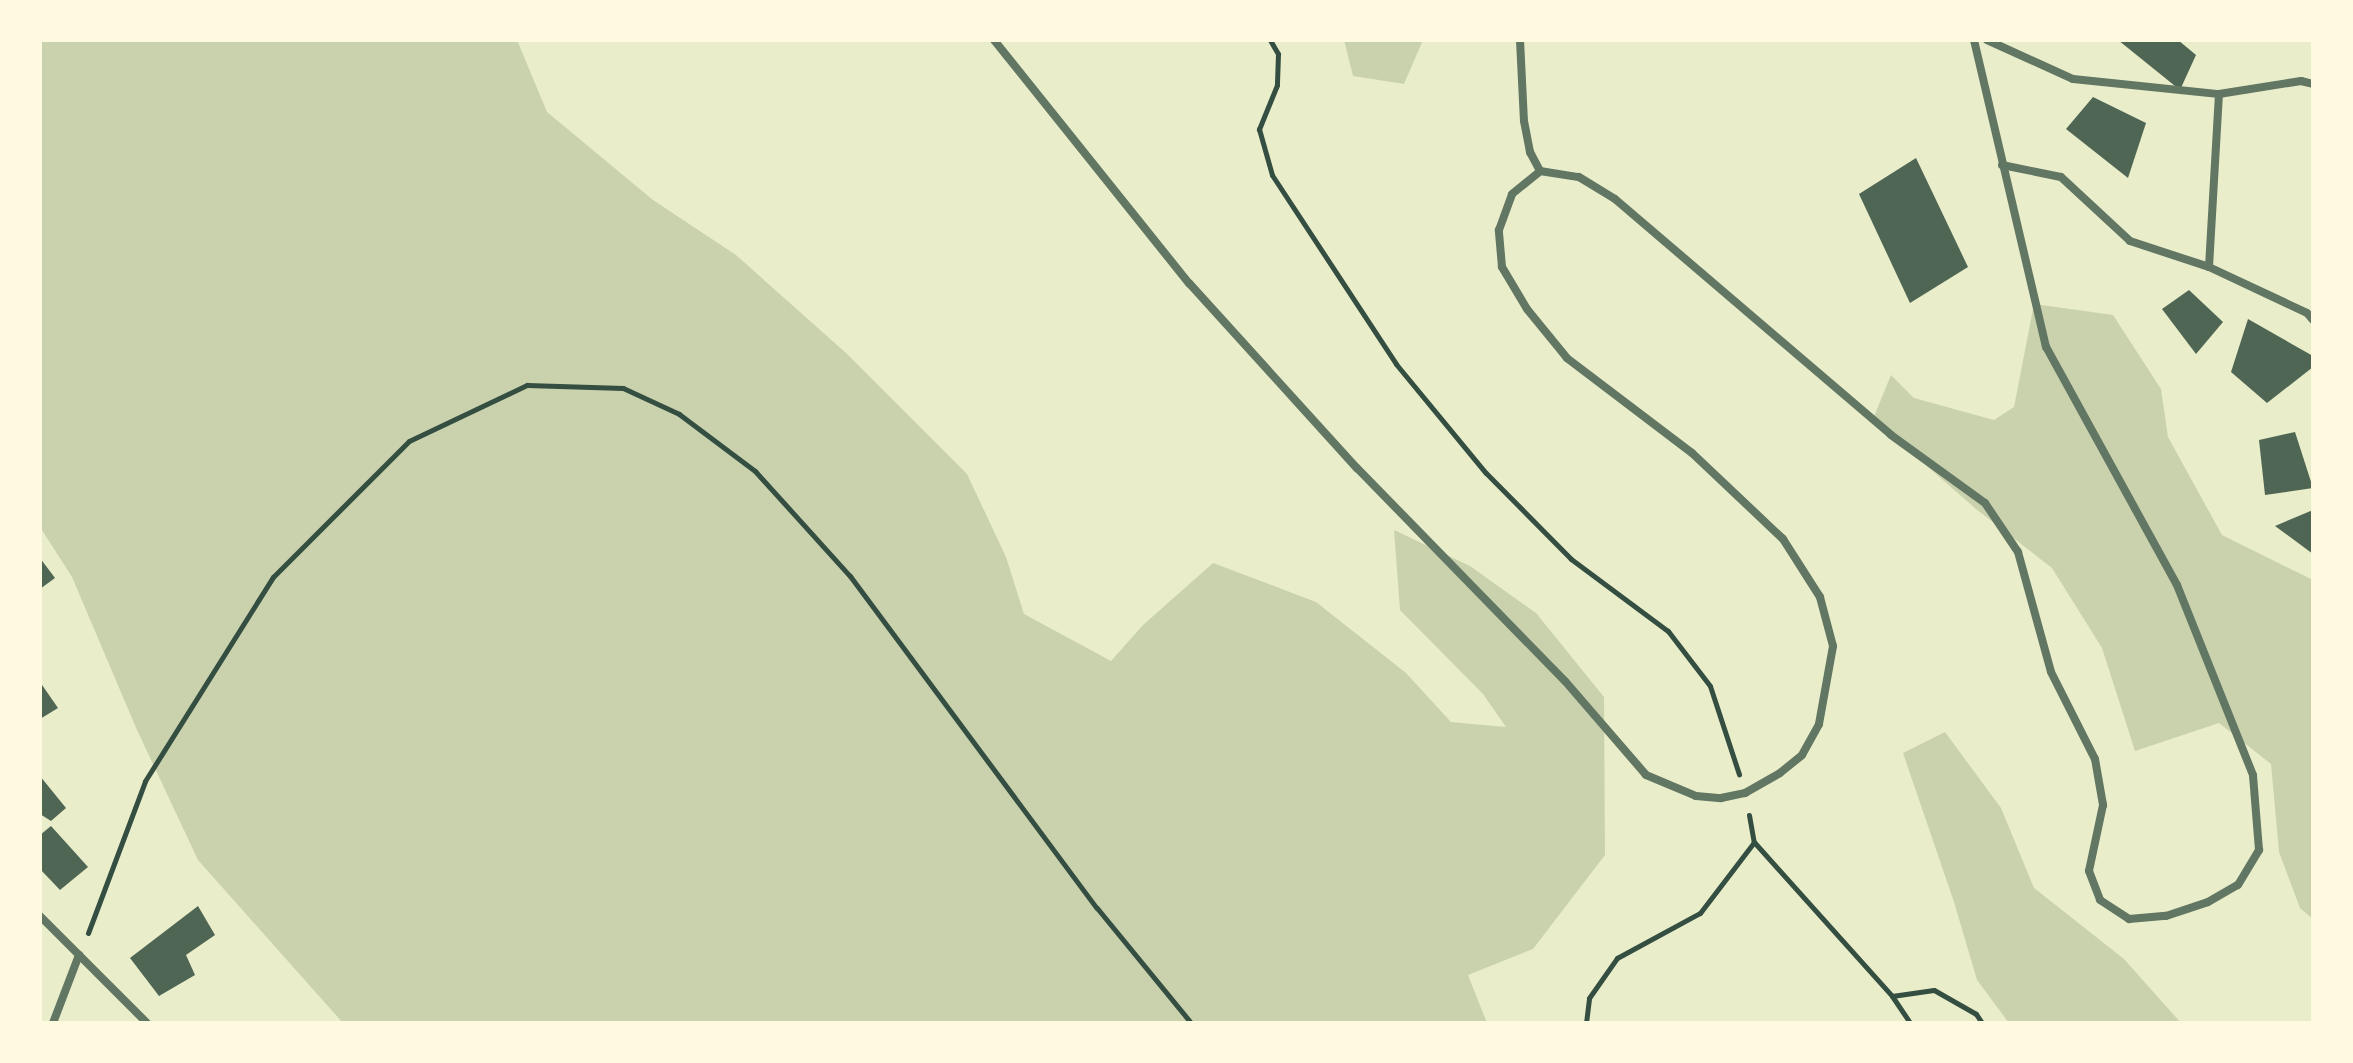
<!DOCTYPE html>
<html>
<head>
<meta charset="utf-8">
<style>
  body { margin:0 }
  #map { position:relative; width:2353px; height:1063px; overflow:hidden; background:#e9edc9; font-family:"Libre Baskerville",serif }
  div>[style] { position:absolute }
  .green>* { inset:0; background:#cad2ad }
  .building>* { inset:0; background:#4f6655 }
  .path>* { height:5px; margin:-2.5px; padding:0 2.5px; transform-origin:2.5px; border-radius:2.5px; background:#344e41 }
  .minor>* { height:8px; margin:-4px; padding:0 4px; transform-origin:4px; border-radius:4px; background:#617663 }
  span { translate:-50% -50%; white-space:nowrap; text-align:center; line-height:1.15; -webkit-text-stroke:8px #fefae0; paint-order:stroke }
  .frame { position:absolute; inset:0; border:42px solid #fefae0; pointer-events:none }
</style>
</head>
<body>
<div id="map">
  <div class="green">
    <div style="clip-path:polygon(40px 40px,517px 40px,547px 112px,653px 200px,736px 255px,846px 353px,967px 474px,1006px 557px,1024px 614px,1111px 661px,1143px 625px,1213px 563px,1316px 602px,1406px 673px,1451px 722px,1506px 727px,1483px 694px,1400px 610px,1394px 530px,1470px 566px,1536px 613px,1604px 697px,1605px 855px,1533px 949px,1468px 975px,1487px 1023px,343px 1023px,198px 860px,137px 730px,72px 577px,40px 527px)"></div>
    <div style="clip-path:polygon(1344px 40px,1423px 40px,1404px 84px,1353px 76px)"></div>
    <div style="clip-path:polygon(2034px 304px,2113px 315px,2161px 389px,2168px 437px,2222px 535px,2313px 580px,2313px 919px,2300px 908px,2279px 852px,2271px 764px,2219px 723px,2135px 751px,2102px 648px,2052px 568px,1976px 509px,1873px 419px,1891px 375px,1914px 398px,1994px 420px,2014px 407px)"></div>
    <div style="clip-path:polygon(1945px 732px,2001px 808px,2034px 888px,2124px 959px,2181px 1023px,2009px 1023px,1977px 980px,1954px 902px,1903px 753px)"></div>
  </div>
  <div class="building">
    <div style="clip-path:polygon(2118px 40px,2178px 40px,2196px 55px,2180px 90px)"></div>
    <div style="clip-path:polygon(2093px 97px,2146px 123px,2128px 178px,2066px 129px)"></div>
    <div style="clip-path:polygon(1916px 158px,1968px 267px,1910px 303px,1859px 194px)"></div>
    <div style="clip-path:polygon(2189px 290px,2223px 322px,2196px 354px,2162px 309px)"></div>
    <div style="clip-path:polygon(2248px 319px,2313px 356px,2313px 367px,2267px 403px,2231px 372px)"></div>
    <div style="clip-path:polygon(2295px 432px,2313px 488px,2265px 495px,2259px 440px)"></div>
    <div style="clip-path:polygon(2313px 510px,2313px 554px,2275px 526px)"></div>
    <div style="clip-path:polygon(40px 558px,55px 578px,40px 589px)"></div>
    <div style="clip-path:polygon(40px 682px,58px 708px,40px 719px)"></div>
    <div style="clip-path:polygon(40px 776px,66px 808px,51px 821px,40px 814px)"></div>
    <div style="clip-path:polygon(51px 826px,88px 867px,60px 890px,40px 869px,40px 835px)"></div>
    <div style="clip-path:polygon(198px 906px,215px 935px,186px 955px,195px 975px,159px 996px,130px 958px)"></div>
  </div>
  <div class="path">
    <div style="left:1270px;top:40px;width:16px;rotate:60deg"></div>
    <div style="left:1278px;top:54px;width:31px;rotate:92deg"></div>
    <div style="left:1277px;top:85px;width:48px;rotate:112.2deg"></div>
    <div style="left:1259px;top:129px;width:48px;rotate:74.2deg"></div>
    <div style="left:1272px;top:175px;width:226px;rotate:56.7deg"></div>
    <div style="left:1396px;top:364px;width:141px;rotate:50.5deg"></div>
    <div style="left:1486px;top:473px;width:121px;rotate:45.3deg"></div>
    <div style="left:1571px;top:559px;width:121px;rotate:36.6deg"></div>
    <div style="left:1668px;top:631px;width:69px;rotate:52.6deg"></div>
    <div style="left:1710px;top:686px;width:93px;rotate:71.8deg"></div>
    <div style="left:1749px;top:815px;width:27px;rotate:80deg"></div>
    <div style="left:1754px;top:842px;width:207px;rotate:48.1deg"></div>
    <div style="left:1892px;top:996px;width:32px;rotate:56deg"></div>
    <div style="left:88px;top:933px;width:162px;rotate:-69.4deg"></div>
    <div style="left:145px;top:781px;width:241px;rotate:-57.9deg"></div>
    <div style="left:273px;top:577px;width:192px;rotate:-45deg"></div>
    <div style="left:409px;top:441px;width:131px;rotate:-25.4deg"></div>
    <div style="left:527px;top:385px;width:96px;rotate:1.8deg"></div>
    <div style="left:623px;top:388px;width:62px;rotate:24.9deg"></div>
    <div style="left:679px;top:414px;width:95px;rotate:36.9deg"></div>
    <div style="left:755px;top:471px;width:142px;rotate:47.9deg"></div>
    <div style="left:850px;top:576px;width:414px;rotate:53.4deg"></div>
    <div style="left:1097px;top:908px;width:149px;rotate:50.7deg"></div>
    <div style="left:1892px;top:996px;width:42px;rotate:-8.1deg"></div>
    <div style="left:1934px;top:990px;width:48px;rotate:29.7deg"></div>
    <div style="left:1976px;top:1014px;width:11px;rotate:56deg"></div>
    <div style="left:1586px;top:1023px;width:25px;rotate:-83deg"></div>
    <div style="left:1589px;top:998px;width:49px;rotate:-55deg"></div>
    <div style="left:1617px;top:958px;width:94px;rotate:-28.5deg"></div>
    <div style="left:1700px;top:913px;width:89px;rotate:-52.7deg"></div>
  </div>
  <div class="minor">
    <div style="left:994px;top:40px;width:312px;rotate:51.3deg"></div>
    <div style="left:1189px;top:283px;width:250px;rotate:47.8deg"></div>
    <div style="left:1357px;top:468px;width:298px;rotate:45.7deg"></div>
    <div style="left:1565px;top:681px;width:124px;rotate:49.2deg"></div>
    <div style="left:1646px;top:775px;width:54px;rotate:22.8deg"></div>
    <div style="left:1696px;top:796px;width:25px;rotate:5deg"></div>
    <div style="left:1721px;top:798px;width:25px;rotate:-12deg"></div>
    <div style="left:1745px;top:793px;width:40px;rotate:-29.7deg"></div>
    <div style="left:1780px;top:773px;width:28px;rotate:-39deg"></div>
    <div style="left:1802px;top:755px;width:35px;rotate:-61deg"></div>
    <div style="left:1819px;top:724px;width:79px;rotate:-79.8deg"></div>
    <div style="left:1833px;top:646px;width:51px;rotate:-104.9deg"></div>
    <div style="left:1820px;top:597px;width:69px;rotate:-122.5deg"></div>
    <div style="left:1783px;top:539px;width:125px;rotate:-136.6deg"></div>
    <div style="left:1692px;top:453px;width:157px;rotate:-142.8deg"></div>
    <div style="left:1567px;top:358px;width:63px;rotate:-129.2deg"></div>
    <div style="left:1527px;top:309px;width:49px;rotate:-120.8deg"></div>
    <div style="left:1502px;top:267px;width:37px;rotate:-95deg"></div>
    <div style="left:1499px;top:230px;width:38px;rotate:-70deg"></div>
    <div style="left:1512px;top:194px;width:36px;rotate:-39deg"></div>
    <div style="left:1540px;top:171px;width:39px;rotate:9deg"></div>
    <div style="left:1579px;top:177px;width:42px;rotate:31.4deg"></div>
    <div style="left:1615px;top:199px;width:363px;rotate:40.5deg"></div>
    <div style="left:1891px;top:435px;width:116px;rotate:35.9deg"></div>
    <div style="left:1985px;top:503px;width:59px;rotate:56deg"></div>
    <div style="left:2018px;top:552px;width:124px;rotate:74.6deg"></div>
    <div style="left:2051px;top:672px;width:97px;rotate:63.2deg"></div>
    <div style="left:2095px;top:759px;width:47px;rotate:80.1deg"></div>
    <div style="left:2103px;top:805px;width:67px;rotate:102deg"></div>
    <div style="left:2089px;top:871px;width:31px;rotate:69deg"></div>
    <div style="left:2100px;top:900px;width:35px;rotate:33deg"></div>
    <div style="left:2129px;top:919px;width:37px;rotate:-5deg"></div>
    <div style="left:2166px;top:916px;width:44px;rotate:-18.4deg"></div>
    <div style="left:2208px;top:902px;width:34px;rotate:-30deg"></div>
    <div style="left:2238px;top:885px;width:41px;rotate:-59deg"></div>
    <div style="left:2259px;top:850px;width:75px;rotate:-94.6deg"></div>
    <div style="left:2253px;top:775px;width:205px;rotate:-111.8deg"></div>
    <div style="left:2177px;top:585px;width:272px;rotate:-118.8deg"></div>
    <div style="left:2046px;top:347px;width:315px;rotate:-103.2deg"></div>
    <div style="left:1520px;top:40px;width:81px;rotate:87.2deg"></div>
    <div style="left:1524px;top:121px;width:32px;rotate:79deg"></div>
    <div style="left:1530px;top:152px;width:21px;rotate:62deg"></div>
    <div style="left:1987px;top:40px;width:94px;rotate:24.4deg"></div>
    <div style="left:2073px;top:79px;width:147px;rotate:5.9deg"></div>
    <div style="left:2219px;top:94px;width:83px;rotate:-9deg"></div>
    <div style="left:2301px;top:81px;width:12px;rotate:14deg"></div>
    <div style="left:2002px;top:165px;width:60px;rotate:11.5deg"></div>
    <div style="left:2061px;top:177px;width:94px;rotate:42.8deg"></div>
    <div style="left:2130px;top:241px;width:83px;rotate:18.2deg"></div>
    <div style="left:2209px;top:267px;width:108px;rotate:25.1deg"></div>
    <div style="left:2307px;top:313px;width:9px;rotate:49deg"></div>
    <div style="left:2209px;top:267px;width:173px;rotate:-86.7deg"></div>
    <div style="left:40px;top:916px;width:151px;rotate:45deg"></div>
    <div style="left:53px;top:1023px;width:73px;rotate:-69.1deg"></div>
  </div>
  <div class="frame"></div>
</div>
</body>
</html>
